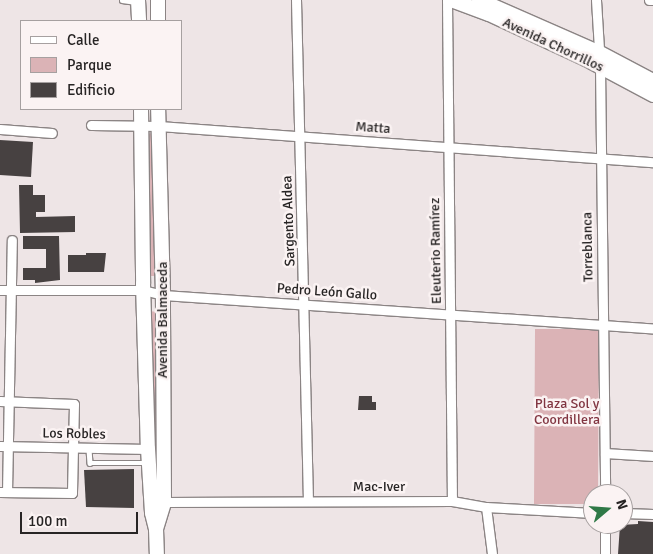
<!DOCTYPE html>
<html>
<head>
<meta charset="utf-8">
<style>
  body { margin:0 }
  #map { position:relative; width:653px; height:554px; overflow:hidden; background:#eee5e6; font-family:Signika,sans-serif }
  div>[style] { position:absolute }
  .green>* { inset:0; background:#dbb3b6 }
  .building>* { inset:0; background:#474141 }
  .roads { filter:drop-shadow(1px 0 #8b8484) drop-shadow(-1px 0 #8b8484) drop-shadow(0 1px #8b8484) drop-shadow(0 -1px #8b8484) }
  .service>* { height:4.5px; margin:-2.25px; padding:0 2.25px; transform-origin:2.25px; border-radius:2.25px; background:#fff }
  .minor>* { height:9px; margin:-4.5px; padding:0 4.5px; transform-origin:4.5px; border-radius:4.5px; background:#fff }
  .secondary>* { height:14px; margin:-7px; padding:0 7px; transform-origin:7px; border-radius:7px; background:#fff }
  span { translate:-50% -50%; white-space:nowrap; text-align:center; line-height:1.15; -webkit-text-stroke:5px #fbf3f3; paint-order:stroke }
  .street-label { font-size:14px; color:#272424 }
  .park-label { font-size:14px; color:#813541 }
  .legend { position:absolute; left:20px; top:20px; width:162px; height:90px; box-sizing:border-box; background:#fbf3f3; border:1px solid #a6a0a0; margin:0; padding:6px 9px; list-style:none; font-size:15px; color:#272424 }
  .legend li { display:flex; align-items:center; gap:10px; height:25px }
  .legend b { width:25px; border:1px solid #a6a0a0 }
  .north { position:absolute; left:583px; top:484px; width:50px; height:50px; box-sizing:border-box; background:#fbf3f3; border:1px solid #a6a0a0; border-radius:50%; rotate:72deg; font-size:14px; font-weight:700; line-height:20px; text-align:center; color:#272424 }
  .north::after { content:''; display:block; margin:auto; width:18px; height:22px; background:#2f7846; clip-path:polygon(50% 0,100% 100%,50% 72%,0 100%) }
  .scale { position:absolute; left:20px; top:512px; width:118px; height:22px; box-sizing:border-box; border:2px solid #272424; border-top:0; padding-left:6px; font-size:15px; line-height:18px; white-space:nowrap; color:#272424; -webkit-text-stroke:4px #fbf3f3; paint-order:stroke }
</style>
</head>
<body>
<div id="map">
  <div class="green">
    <div style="clip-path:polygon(155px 133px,159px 276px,148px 276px,145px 134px)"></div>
    <div style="clip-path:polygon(147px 311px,160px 312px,161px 462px,151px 461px)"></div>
    <div style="clip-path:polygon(535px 329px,599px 329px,598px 494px,593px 494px,593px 504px,534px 504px)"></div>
  </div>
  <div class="building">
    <div style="clip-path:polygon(0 140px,33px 142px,31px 177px,0 175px)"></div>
    <div style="clip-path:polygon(19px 185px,33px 185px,33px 195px,45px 195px,45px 212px,36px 212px,36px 217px,75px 216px,75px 232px,20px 233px)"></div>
    <div style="clip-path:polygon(23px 236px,59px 236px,60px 280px,35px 283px,35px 280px,23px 280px,23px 268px,46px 268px,46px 249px,23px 249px)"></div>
    <div style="clip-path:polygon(86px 253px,106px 253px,104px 272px,68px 272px,68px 255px,86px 255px)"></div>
    <div style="clip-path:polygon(359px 396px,372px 396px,372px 402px,376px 402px,376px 410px,358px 410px)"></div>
    <div style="clip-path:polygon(134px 469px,134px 508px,86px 507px,84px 470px)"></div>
    <div style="clip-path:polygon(638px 521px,653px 522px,653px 554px,618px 554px,620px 525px,638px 524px)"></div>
  </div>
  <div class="roads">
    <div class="service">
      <div style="left:122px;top:0;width:14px;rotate:8deg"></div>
      <div style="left:89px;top:449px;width:14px;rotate:86deg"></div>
      <div style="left:90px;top:463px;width:56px"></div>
    </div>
    <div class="minor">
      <div style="left:296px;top:0;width:501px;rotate:88.63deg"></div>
      <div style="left:447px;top:0;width:501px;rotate:89.43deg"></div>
      <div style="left:596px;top:0;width:66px;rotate:86.5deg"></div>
      <div style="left:600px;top:66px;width:428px;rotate:89.3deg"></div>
      <div style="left:649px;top:0;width:4px"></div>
      <div style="left:91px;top:125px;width:68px;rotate:0.8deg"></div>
      <div style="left:159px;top:126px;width:495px;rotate:4.2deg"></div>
      <div style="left:0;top:129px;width:52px;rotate:4.4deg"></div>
      <div style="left:0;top:290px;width:143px"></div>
      <div style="left:143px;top:290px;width:21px;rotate:14deg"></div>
      <div style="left:163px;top:295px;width:491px;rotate:3.9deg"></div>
      <div style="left:0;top:401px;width:74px;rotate:2.3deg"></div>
      <div style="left:74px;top:404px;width:89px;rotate:91.3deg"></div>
      <div style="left:72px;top:493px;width:72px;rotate:-179.2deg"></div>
      <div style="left:0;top:446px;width:148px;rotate:1.2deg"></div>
      <div style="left:605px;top:453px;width:48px;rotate:3.6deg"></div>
      <div style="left:7px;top:492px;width:252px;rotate:-88.9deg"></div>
      <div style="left:164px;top:502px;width:288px;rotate:-0.2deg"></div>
      <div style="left:452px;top:501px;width:35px;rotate:10deg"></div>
      <div style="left:486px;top:507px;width:107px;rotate:3.2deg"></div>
      <div style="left:486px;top:507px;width:47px;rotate:82.7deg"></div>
      <div style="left:623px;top:513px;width:30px;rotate:2deg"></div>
      <div style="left:605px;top:554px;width:30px;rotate:-90deg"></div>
    </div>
    <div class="secondary">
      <div style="left:138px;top:0;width:21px;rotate:87deg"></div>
      <div style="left:158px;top:0;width:21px;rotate:90deg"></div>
      <div style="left:451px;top:0;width:40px;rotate:20.2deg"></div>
      <div style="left:489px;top:14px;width:107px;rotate:24.9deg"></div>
      <div style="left:586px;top:59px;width:76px;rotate:28.2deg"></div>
      <div style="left:479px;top:0;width:130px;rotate:23.6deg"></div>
      <div style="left:598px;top:52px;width:62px;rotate:27.8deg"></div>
      <div style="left:141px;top:109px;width:175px;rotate:89.3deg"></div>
      <div style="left:143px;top:284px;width:165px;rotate:88.3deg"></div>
      <div style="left:148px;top:449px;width:64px;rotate:86.4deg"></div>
      <div style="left:152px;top:513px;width:16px;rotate:76deg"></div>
      <div style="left:156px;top:529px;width:25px;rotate:88deg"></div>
      <div style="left:156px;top:529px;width:28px;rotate:-73deg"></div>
      <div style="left:164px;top:502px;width:207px;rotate:-90.3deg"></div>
      <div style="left:163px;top:295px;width:186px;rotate:-91.5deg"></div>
    </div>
  </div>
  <div class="street-label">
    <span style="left:553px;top:45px;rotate:25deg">Avenida Chorrillos</span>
    <span style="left:373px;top:128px;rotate:4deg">Matta</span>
    <span style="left:289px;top:221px;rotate:-92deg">Sargento Aldea</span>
    <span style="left:588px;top:247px;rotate:-91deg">Torreblanca</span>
    <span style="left:436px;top:251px;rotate:-91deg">Eleuterio Ramírez</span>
    <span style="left:327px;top:292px;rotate:4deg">Pedro León Gallo</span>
    <span style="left:163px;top:320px;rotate:-90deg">Avenida Balmaceda</span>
    <span style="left:74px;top:434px;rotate:1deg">Los Robles</span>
    <span style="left:379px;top:487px">Mac-Iver</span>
  </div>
  <div class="park-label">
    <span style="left:567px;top:412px">Plaza Sol y<br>Coordillera</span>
  </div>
  <ul class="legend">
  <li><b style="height:6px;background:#fff"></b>Calle</li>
  <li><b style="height:14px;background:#dbb3b6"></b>Parque</li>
  <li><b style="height:14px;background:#474141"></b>Edificio</li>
  </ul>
  <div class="north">N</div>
  <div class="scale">100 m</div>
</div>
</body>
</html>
